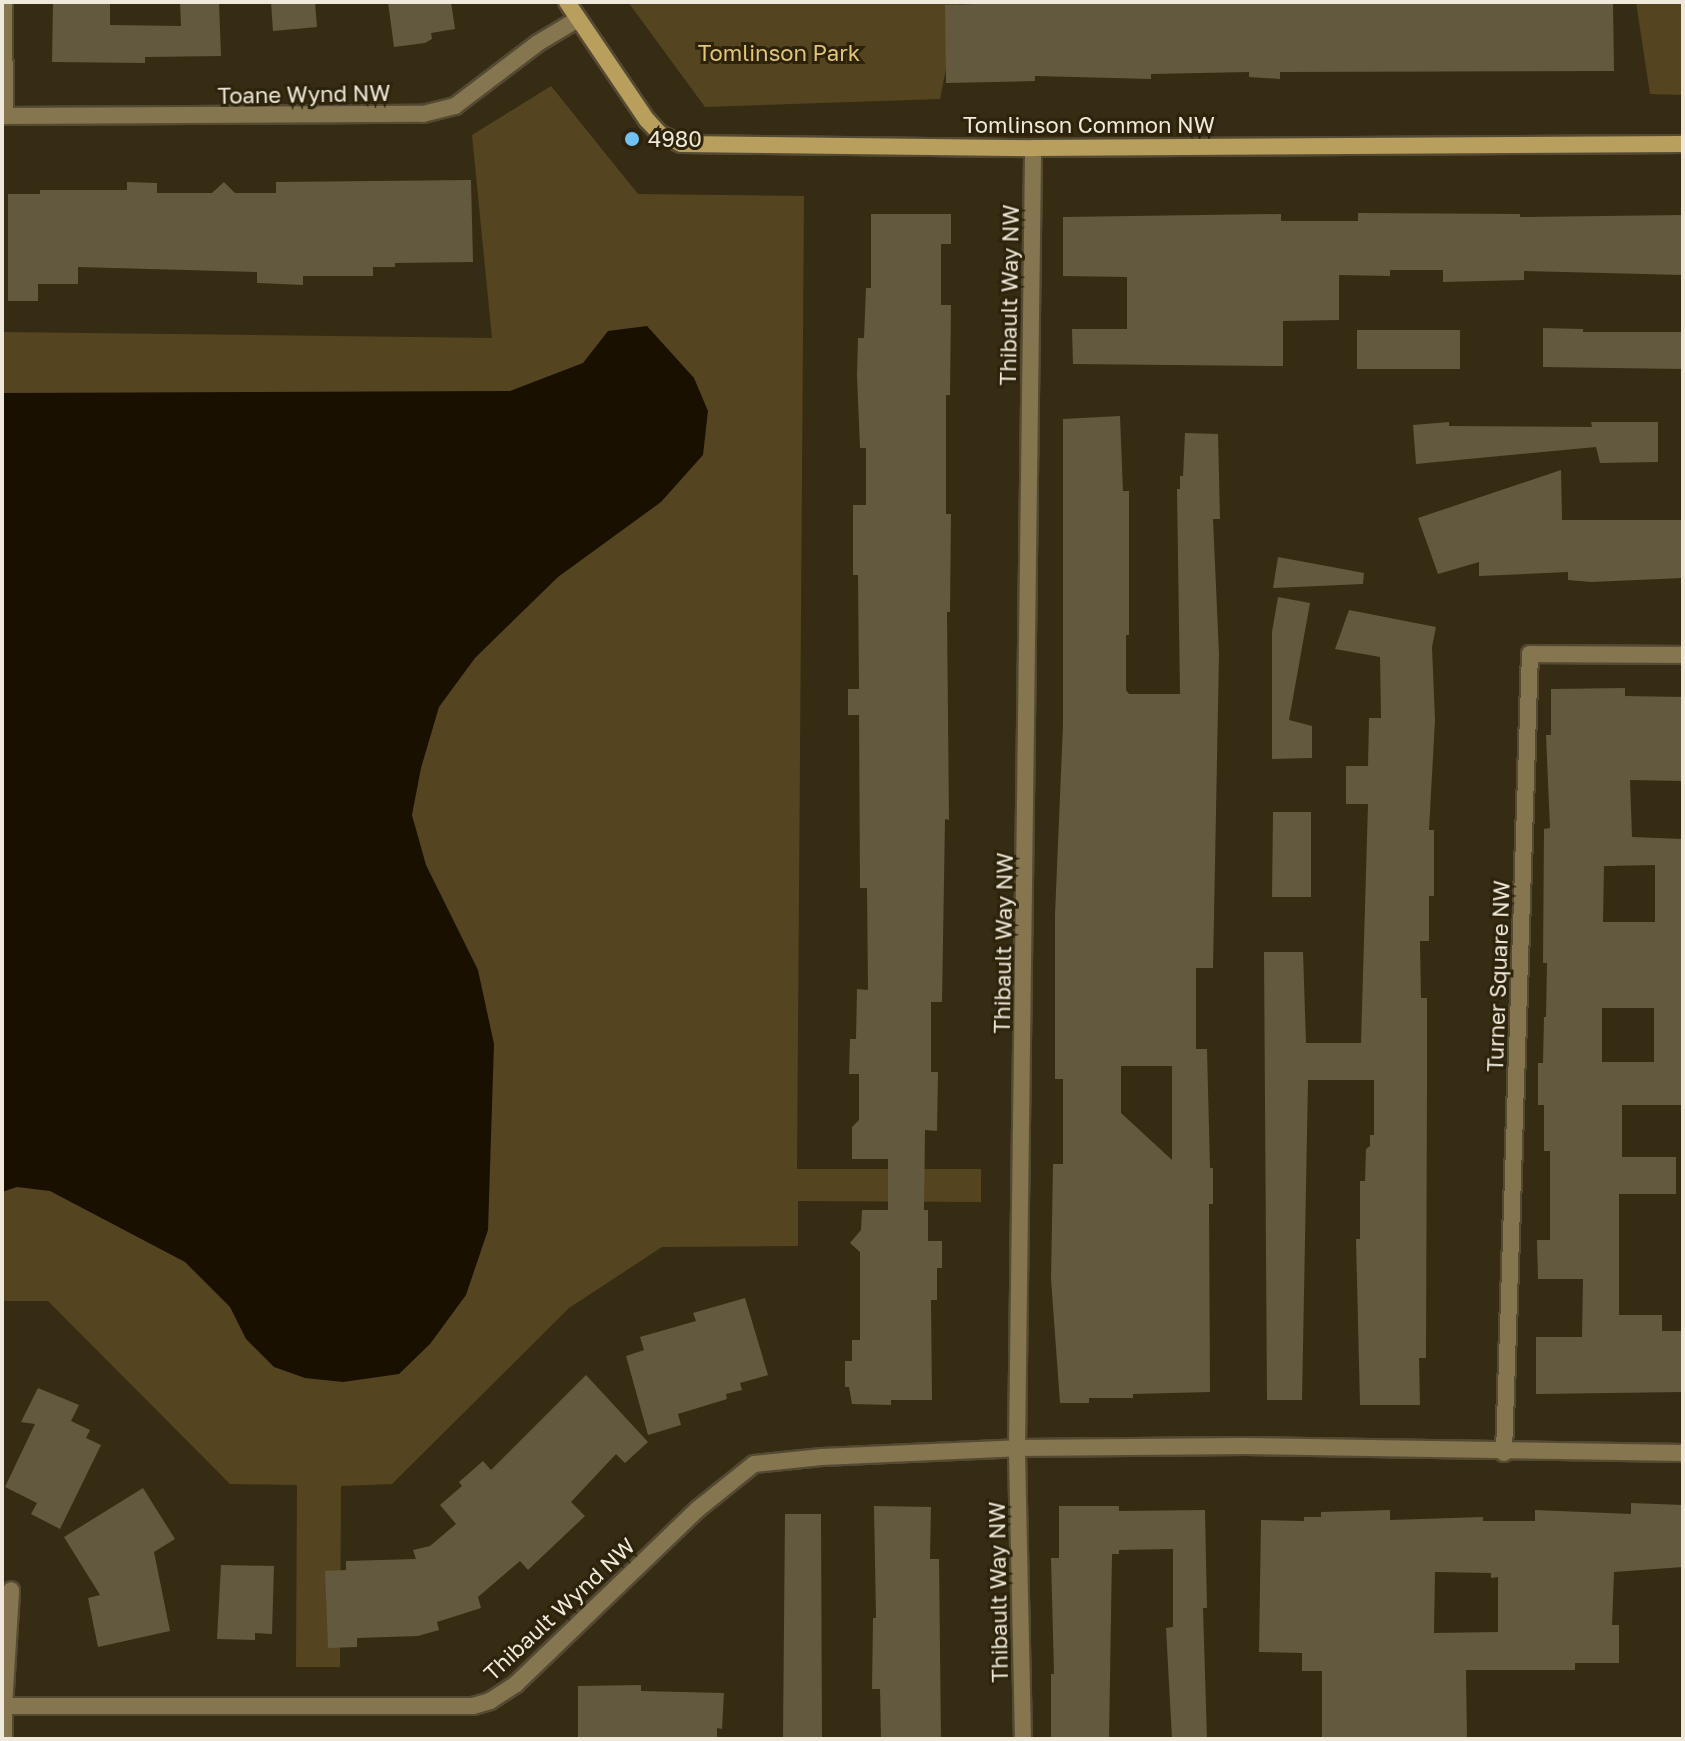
<!DOCTYPE html>
<html>
<head>
<meta charset="utf-8">
<style>
  body { margin:0 }
  #map { position:relative; width:1685px; height:1741px; overflow:hidden; background:#362c14; font-family:"Golos Text",sans-serif }
  div>[style] { position:absolute }
  .green>* { inset:0; background:#544520 }
  .water>* { inset:0; background:#191000 }
  .building>* { inset:0; background:#63593f }
  .roads { filter:drop-shadow(2px 0 #544a34) drop-shadow(-2px 0 #544a34) drop-shadow(0 2px #544a34) drop-shadow(0 -2px #544a34) }
  .street>* { height:16px; margin:-8px; padding:0 8px; transform-origin:8px; border-radius:8px; background:#86764f }
  .secondary>* { height:16px; margin:-8px; padding:0 8px; transform-origin:8px; border-radius:8px; background:#b99f5e }
  .dots>* { width:22px; height:22px; translate:-50% -50%; box-sizing:border-box; border:4px solid #2c230a; border-radius:50% }
  span { translate:-50% -50%; white-space:nowrap; text-align:center; line-height:1.15; -webkit-text-stroke:6px #2c230a; paint-order:stroke }
  .park-label { font-size:22px; color:#e3c578 }
  .street-label { font-size:22px; color:#efe9db }
  .poi-label { font-size:22px; color:#efe9db }
  .left { translate:0 -50%; text-align:left }
  .frame { position:absolute; inset:0; border:4px solid #efe9db; pointer-events:none }
</style>
</head>
<body>
<div id="map">
  <div class="green">
    <div style="clip-path:polygon(628px 2px,959px 2px,940px 99px,705px 107px)"></div>
    <div style="clip-path:polygon(1636px 2px,1683px 2px,1683px 95px,1650px 94px)"></div>
    <div style="clip-path:polygon(551px 86px,638px 194px,804px 196px,797px 1169px,981px 1169px,981px 1202px,798px 1201px,798px 1246px,662px 1247px,569px 1308px,392px 1484px,341px 1486px,340px 1667px,296px 1667px,297px 1485px,230px 1484px,48px 1301px,2px 1301px,2px 332px,492px 338px,472px 135px)"></div>
  </div>
  <div class="water">
    <div style="clip-path:polygon(647px 326px,694px 378px,708px 411px,703px 455px,661px 502px,558px 577px,475px 658px,439px 707px,421px 768px,412px 815px,426px 865px,478px 970px,494px 1044px,488px 1230px,466px 1295px,430px 1344px,399px 1374px,343px 1382px,305px 1378px,274px 1367px,246px 1339px,230px 1307px,185px 1262px,50px 1191px,17px 1187px,2px 1192px,2px 393px,510px 391px,583px 363px,608px 331px)"></div>
  </div>
  <div class="building">
    <div style="clip-path:polygon(53px 2px,110px 2px,110px 25px,181px 26px,180px 2px,219px 2px,221px 56px,145px 57px,145px 63px,52px 62px)"></div>
    <div style="clip-path:polygon(271px 2px,315px 2px,317px 27px,273px 31px)"></div>
    <div style="clip-path:polygon(388px 2px,451px 2px,455px 29px,431px 33px,432px 39px,425px 43px,394px 47px)"></div>
    <div style="clip-path:polygon(1034px 2px,1613px 4px,1614px 71px,1280px 72px,1280px 79px,1249px 77px,1249px 72px,1151px 74px,1151px 79px,1035px 76px,1035px 81px,946px 83px,945px 5px)"></div>
    <div style="clip-path:polygon(471px 180px,473px 262px,395px 263px,395px 267px,373px 267px,373px 276px,303px 276px,303px 285px,257px 283px,257px 272px,78px 267px,78px 284px,38px 284px,38px 301px,8px 301px,8px 194px,40px 194px,40px 190px,127px 190px,127px 182px,157px 183px,157px 193px,212px 193px,224px 182px,235px 193px,276px 193px,276px 182px)"></div>
    <div style="clip-path:polygon(1358px 213px,1520px 214px,1520px 217px,1683px 215px,1683px 275px,1524px 271px,1524px 280px,1443px 282px,1443px 270px,1390px 270px,1390px 276px,1339px 275px,1339px 320px,1283px 321px,1283px 366px,1073px 364px,1072px 329px,1127px 329px,1127px 277px,1063px 276px,1063px 217px,1281px 214px,1281px 221px,1358px 221px)"></div>
    <div style="clip-path:polygon(871px 214px,951px 214px,951px 244px,941px 244px,941px 305px,951px 305px,950px 395px,946px 395px,946px 514px,951px 514px,950px 612px,947px 612px,949px 820px,945px 819px,942px 1002px,931px 1002px,931px 1072px,938px 1072px,937px 1131px,925px 1130px,924px 1210px,928px 1210px,928px 1241px,942px 1241px,942px 1268px,937px 1268px,937px 1300px,931px 1300px,932px 1400px,891px 1400px,891px 1405px,852px 1404px,849px 1387px,845px 1387px,845px 1361px,852px 1361px,852px 1340px,860px 1340px,860px 1252px,850px 1243px,861px 1230px,862px 1210px,888px 1210px,888px 1159px,852px 1159px,852px 1127px,859px 1120px,859px 1074px,849px 1074px,850px 1039px,856px 1039px,857px 989px,868px 990px,867px 888px,860px 888px,859px 715px,848px 715px,848px 689px,859px 689px,858px 575px,853px 575px,853px 505px,866px 505px,866px 448px,860px 448px,857px 376px,858px 338px,864px 338px,866px 288px,871px 288px)"></div>
    <div style="clip-path:polygon(1543px 328px,1583px 329px,1583px 332px,1683px 332px,1683px 369px,1543px 367px)"></div>
    <div style="clip-path:polygon(1357px 330px,1460px 330px,1460px 369px,1357px 369px)"></div>
    <div style="clip-path:polygon(evenodd,1120px 416px,1123px 491px,1129px 491px,1129px 635px,1126px 635px,1126px 690px,1129px 694px,1180px 694px,1177px 489px,1180px 489px,1180px 476px,1183px 476px,1185px 433px,1218px 434px,1220px 519px,1213px 519px,1219px 654px,1213px 968px,1196px 968px,1196px 1049px,1207px 1049px,1210px 1168px,1213px 1168px,1213px 1204px,1209px 1204px,1210px 1392px,1133px 1394px,1133px 1398px,1089px 1398px,1089px 1403px,1060px 1403px,1051px 1279px,1053px 1164px,1063px 1164px,1063px 1079px,1055px 1079px,1055px 915px,1063px 725px,1063px 419px,1120px 416px,1121px 1066px,1172px 1066px,1172px 1160px,1121px 1113px,1121px 1066px)"></div>
    <div style="clip-path:polygon(1449px 422px,1449px 426px,1592px 427px,1591px 422px,1658px 422px,1658px 462px,1600px 463px,1596px 447px,1416px 464px,1413px 425px)"></div>
    <div style="clip-path:polygon(1561px 470px,1562px 520px,1683px 520px,1683px 578px,1591px 582px,1568px 580px,1568px 572px,1479px 576px,1479px 562px,1438px 574px,1418px 518px)"></div>
    <div style="clip-path:polygon(1278px 557px,1364px 573px,1363px 584px,1273px 588px)"></div>
    <div style="clip-path:polygon(1278px 597px,1310px 603px,1289px 720px,1312px 726px,1312px 758px,1272px 759px,1272px 632px)"></div>
    <div style="clip-path:polygon(1349px 610px,1436px 627px,1432px 647px,1435px 720px,1429px 830px,1434px 830px,1434px 896px,1429px 896px,1429px 941px,1420px 941px,1421px 998px,1427px 998px,1427px 1080px,1426px 1358px,1419px 1358px,1420px 1405px,1360px 1405px,1356px 1239px,1360px 1239px,1360px 1181px,1365px 1181px,1366px 1149px,1370px 1146px,1370px 1135px,1374px 1135px,1374px 1080px,1308px 1080px,1302px 1400px,1267px 1400px,1264px 952px,1303px 952px,1306px 1043px,1361px 1043px,1368px 804px,1346px 804px,1346px 766px,1368px 766px,1369px 718px,1381px 718px,1380px 657px,1335px 649px)"></div>
    <div style="clip-path:polygon(evenodd,1625px 688px,1625px 696px,1683px 697px,1683px 781px,1630px 780px,1632px 837px,1683px 839px,1683px 1105px,1622px 1105px,1622px 1157px,1676px 1157px,1676px 1194px,1619px 1194px,1619px 1315px,1662px 1315px,1662px 1331px,1683px 1331px,1683px 1392px,1536px 1394px,1536px 1337px,1582px 1337px,1583px 1279px,1538px 1279px,1537px 1240px,1550px 1240px,1550px 1151px,1544px 1151px,1544px 1105px,1538px 1105px,1538px 1063px,1543px 1063px,1544px 1017px,1546px 1017px,1547px 963px,1543px 963px,1544px 829px,1550px 828px,1546px 735px,1551px 735px,1551px 689px,1625px 688px,1655px 865px,1655px 922px,1603px 922px,1604px 866px,1655px 865px,1625px 688px,1602px 1008px,1654px 1008px,1654px 1062px,1602px 1062px,1602px 1008px)"></div>
    <div style="clip-path:polygon(1273px 812px,1311px 812px,1311px 897px,1272px 897px)"></div>
    <div style="clip-path:polygon(745px 1298px,768px 1375px,740px 1383px,742px 1390px,726px 1394px,727px 1399px,678px 1414px,681px 1425px,648px 1435px,626px 1356px,644px 1350px,640px 1337px,696px 1321px,693px 1313px)"></div>
    <div style="clip-path:polygon(586px 1375px,648px 1442px,625px 1463px,616px 1454px,571px 1502px,585px 1516px,528px 1570px,520px 1561px,478px 1597px,481px 1608px,437px 1622px,439px 1630px,418px 1636px,357px 1638px,357px 1647px,328px 1648px,325px 1571px,346px 1570px,346px 1561px,416px 1559px,413px 1550px,430px 1546px,456px 1524px,440px 1505px,462px 1486px,459px 1482px,483px 1461px,491px 1470px)"></div>
    <div style="clip-path:polygon(38px 1388px,79px 1405px,71px 1421px,90px 1430px,86px 1438px,101px 1445px,60px 1529px,31px 1514px,37px 1503px,5px 1487px,35px 1424px,21px 1422px)"></div>
    <div style="clip-path:polygon(143px 1488px,175px 1539px,154px 1552px,170px 1631px,98px 1647px,88px 1598px,100px 1595px,64px 1537px)"></div>
    <div style="clip-path:polygon(evenodd,1631px 1503px,1683px 1505px,1683px 1567px,1614px 1572px,1612px 1625px,1619px 1625px,1619px 1663px,1575px 1663px,1575px 1670px,1466px 1670px,1467px 1739px,1322px 1739px,1322px 1671px,1302px 1671px,1302px 1653px,1259px 1652px,1261px 1520px,1304px 1521px,1304px 1517px,1321px 1517px,1321px 1512px,1390px 1510px,1390px 1520px,1483px 1517px,1483px 1521px,1535px 1521px,1535px 1510px,1631px 1514px,1631px 1503px,1435px 1572px,1491px 1573px,1491px 1578px,1498px 1577px,1498px 1632px,1434px 1633px,1435px 1572px)"></div>
    <div style="clip-path:polygon(874px 1506px,931px 1507px,930px 1559px,939px 1559px,941px 1739px,881px 1739px,880px 1689px,872px 1689px,873px 1618px,876px 1618px)"></div>
    <div style="clip-path:polygon(1059px 1506px,1119px 1506px,1119px 1511px,1205px 1510px,1207px 1608px,1203px 1608px,1207px 1739px,1172px 1739px,1166px 1628px,1173px 1627px,1173px 1549px,1119px 1550px,1119px 1554px,1112px 1554px,1109px 1739px,1051px 1739px,1051px 1674px,1054px 1674px,1051px 1558px,1059px 1558px)"></div>
    <div style="clip-path:polygon(785px 1514px,821px 1514px,822px 1739px,783px 1739px)"></div>
    <div style="clip-path:polygon(221px 1565px,274px 1566px,272px 1634px,255px 1633px,255px 1640px,217px 1639px)"></div>
    <div style="clip-path:polygon(641px 1685px,641px 1691px,724px 1693px,722px 1729px,717px 1728px,717px 1739px,578px 1739px,578px 1686px)"></div>
  </div>
  <div class="roads">
    <div class="street">
      <div style="left:4px;top:2px;width:114px;rotate:89.5deg"></div>
      <div style="left:2px;top:116px;width:421px;rotate:-0.3deg"></div>
      <div style="left:423px;top:114px;width:33px;rotate:-14deg"></div>
      <div style="left:455px;top:106px;width:104px;rotate:-37.2deg"></div>
      <div style="left:538px;top:43px;width:47px;rotate:-31deg"></div>
      <div style="left:1504px;top:1453px;width:799px;rotate:-88.14deg"></div>
      <div style="left:1530px;top:654px;width:153px;rotate:0.4deg"></div>
      <div style="left:4px;top:1706px;width:116px;rotate:-86.5deg"></div>
      <div style="left:4px;top:1739px;width:33px;rotate:-90deg"></div>
      <div style="left:4px;top:1706px;width:469px"></div>
      <div style="left:473px;top:1706px;width:18px;rotate:-16deg"></div>
      <div style="left:490px;top:1701px;width:31px;rotate:-33deg"></div>
      <div style="left:516px;top:1684px;width:252px;rotate:-43.9deg"></div>
      <div style="left:698px;top:1509px;width:72px;rotate:-38.8deg"></div>
      <div style="left:754px;top:1464px;width:68px;rotate:-5.9deg"></div>
      <div style="left:822px;top:1457px;width:195px;rotate:-2.6deg"></div>
      <div style="left:1017px;top:1448px;width:228px;rotate:-0.5deg"></div>
      <div style="left:1245px;top:1446px;width:438px;rotate:0.9deg"></div>
      <div style="left:1023px;top:1739px;width:291px;rotate:-91.2deg"></div>
      <div style="left:1017px;top:1448px;width:1300px;rotate:-89.29deg"></div>
    </div>
    <div class="secondary">
      <div style="left:567px;top:2px;width:143px;rotate:55.9deg"></div>
      <div style="left:647px;top:120px;width:19px;rotate:47deg"></div>
      <div style="left:660px;top:134px;width:23px;rotate:25deg"></div>
      <div style="left:681px;top:144px;width:352px;rotate:0.7deg"></div>
      <div style="left:1033px;top:148px;width:650px;rotate:-0.35deg"></div>
    </div>
  </div>
  <div class="dots">
    <div style="left:632px;top:139px;background:#71c1f5"></div>
  </div>
  <div class="park-label">
    <span style="left:779px;top:53px">Tomlinson Park</span>
  </div>
  <div class="street-label">
    <span style="left:304px;top:94px;rotate:-1deg">Toane Wynd NW</span>
    <span style="left:1089px;top:125px">Tomlinson Common NW</span>
    <span style="left:1009px;top:295px;rotate:-89deg">Thibault Way NW</span>
    <span style="left:1003px;top:943px;rotate:-89deg">Thibault Way NW</span>
    <span style="left:1498px;top:976px;rotate:-88deg">Turner Square NW</span>
    <span style="left:998px;top:1592px;rotate:-91deg">Thibault Way NW</span>
    <span style="left:559px;top:1609px;rotate:-43deg">Thibault Wynd NW</span>
  </div>
  <div class="poi-label">
    <span class="left" style="left:648px;top:139px">4980</span>
  </div>
  <div class="frame"></div>
</div>
</body>
</html>
